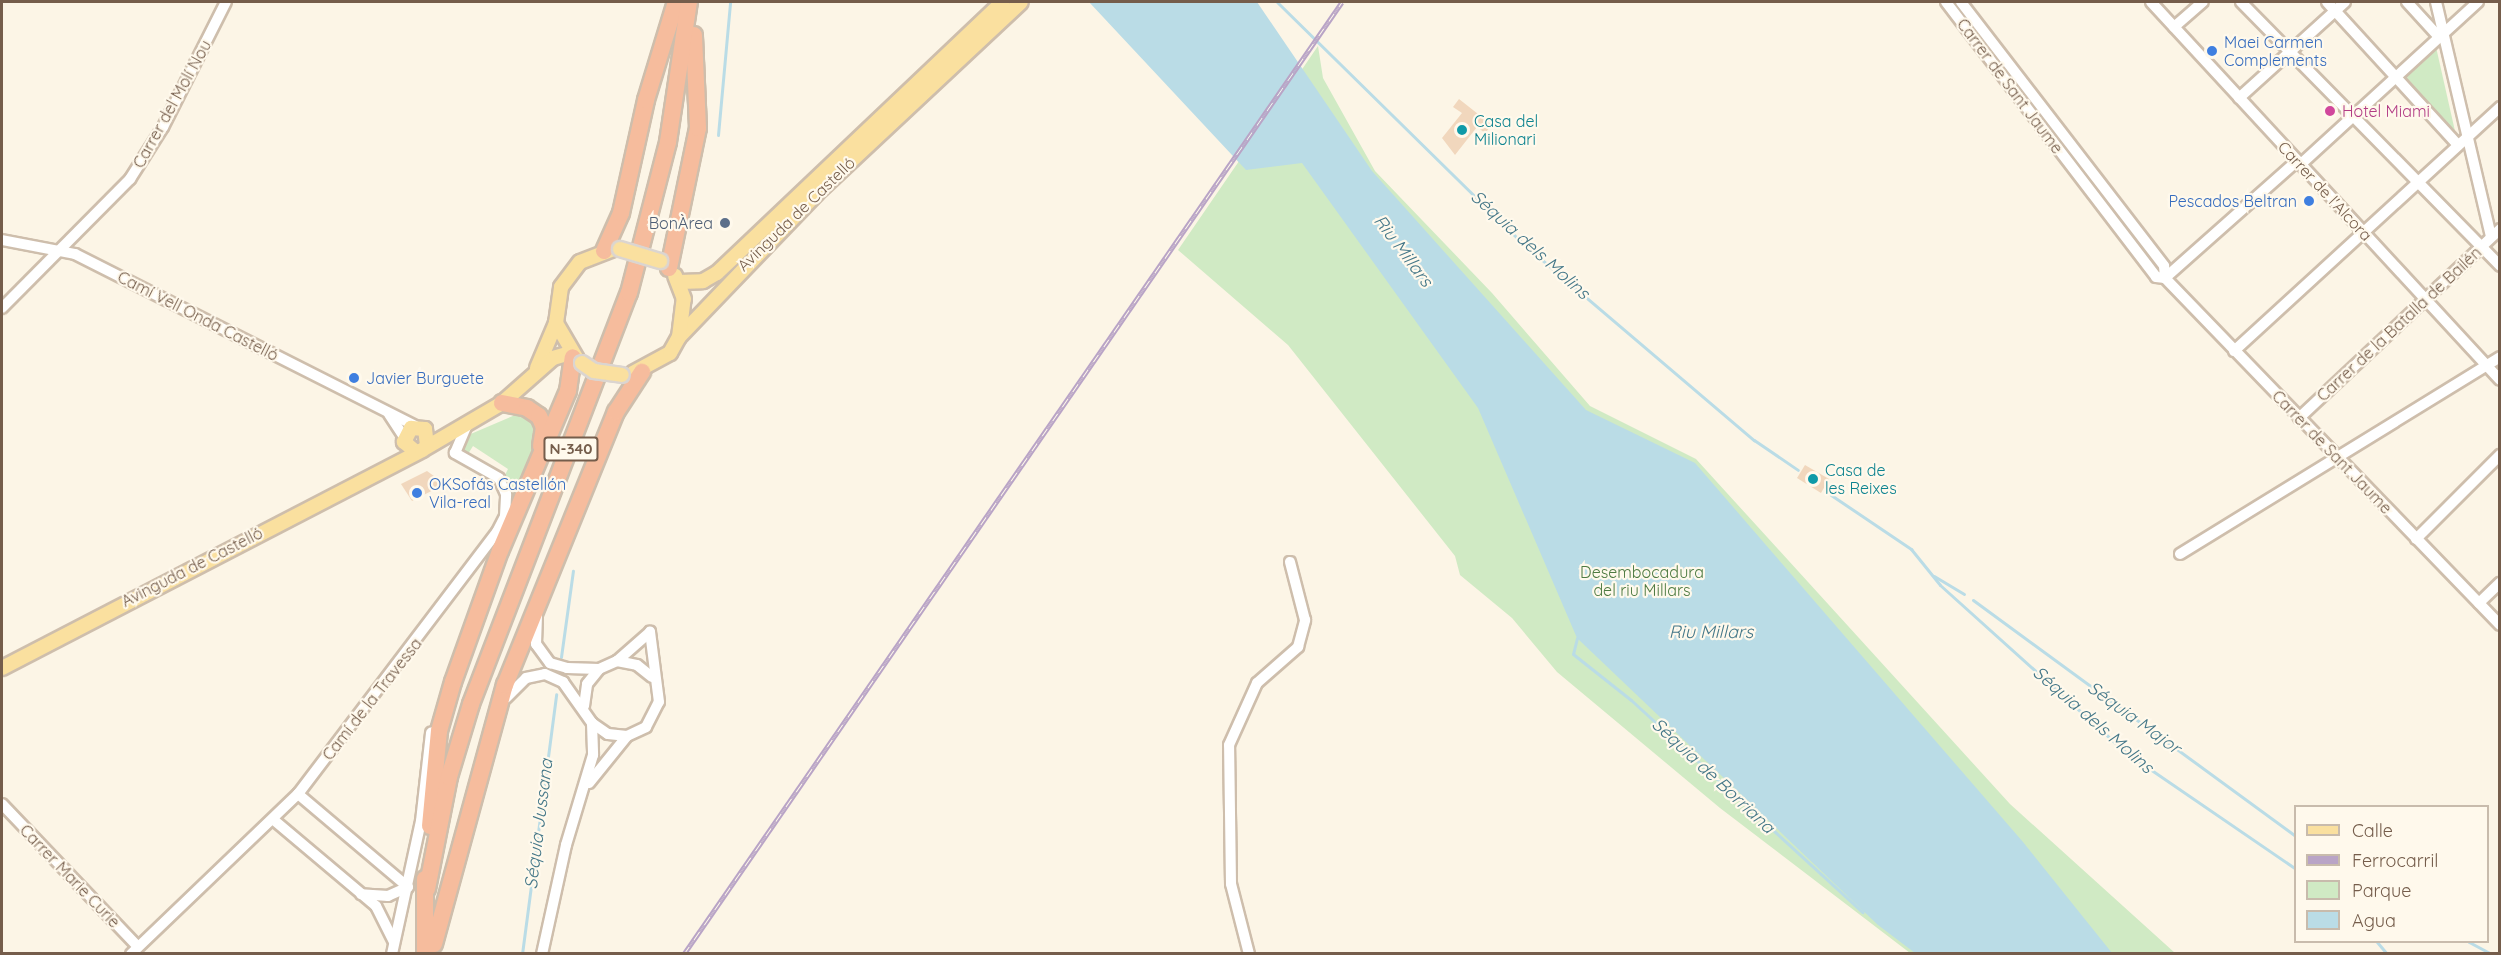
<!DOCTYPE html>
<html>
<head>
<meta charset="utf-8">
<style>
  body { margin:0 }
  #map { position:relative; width:2501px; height:955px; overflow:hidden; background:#fcf5e6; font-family:Quicksand,sans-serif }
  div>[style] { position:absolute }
  .green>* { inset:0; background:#d0eac4 }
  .water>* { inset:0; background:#badce6 }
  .stream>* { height:3px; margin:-1.5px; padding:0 1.5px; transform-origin:1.5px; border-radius:1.5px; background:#badce6 }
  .building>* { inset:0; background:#f1d7bd }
  .roads { filter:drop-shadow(2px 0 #cebeac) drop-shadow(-2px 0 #cebeac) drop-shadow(0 2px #cebeac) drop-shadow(0 -2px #cebeac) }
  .minor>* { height:10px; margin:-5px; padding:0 5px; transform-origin:5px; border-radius:5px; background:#fff }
  .major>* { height:14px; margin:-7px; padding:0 7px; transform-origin:7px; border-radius:7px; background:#fae09f }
  .highway>* { height:16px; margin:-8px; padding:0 8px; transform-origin:8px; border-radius:8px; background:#f6bc9d }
  .rail>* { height:5px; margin-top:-2.5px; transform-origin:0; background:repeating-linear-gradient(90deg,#fff9ec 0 9px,#b9a4c6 0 18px); box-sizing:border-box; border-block:2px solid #b9a4c6 }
  .bridges { filter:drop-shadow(2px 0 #dbd5d0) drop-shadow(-2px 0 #dbd5d0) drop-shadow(0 2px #dbd5d0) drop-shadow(0 -2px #dbd5d0) }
  .major-bridge>* { height:14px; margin:-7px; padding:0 7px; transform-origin:7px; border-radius:7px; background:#fae09f }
  .dots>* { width:16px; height:16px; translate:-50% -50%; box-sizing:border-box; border:3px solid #fff9ec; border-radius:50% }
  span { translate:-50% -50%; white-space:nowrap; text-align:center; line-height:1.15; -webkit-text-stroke:4.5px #fff9ec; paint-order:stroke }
  .shield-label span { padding:2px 4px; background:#fff9ec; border:2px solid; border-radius:4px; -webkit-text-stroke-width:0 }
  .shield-label { font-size:15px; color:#755d4b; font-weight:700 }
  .shop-label { font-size:16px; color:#366cbe }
  .left { translate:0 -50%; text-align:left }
  .right { translate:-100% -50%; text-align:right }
  .street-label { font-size:16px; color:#755d4b }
  .hotel-label { font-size:16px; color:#b23c85 }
  .culture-label { font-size:16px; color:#0d838f }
  .service-label { font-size:16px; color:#4e5e75 }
  .park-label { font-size:16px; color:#4e7b42 }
  .water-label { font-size:18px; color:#478; font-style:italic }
  .frame { position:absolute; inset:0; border:3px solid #755d4b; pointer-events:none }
  .legend { position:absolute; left:2294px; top:805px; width:195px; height:138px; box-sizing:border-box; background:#fff9ec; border:2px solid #c8bbac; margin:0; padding:8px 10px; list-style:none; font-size:18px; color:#755d4b }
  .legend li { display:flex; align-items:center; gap:12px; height:30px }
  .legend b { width:30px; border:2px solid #c8bbac }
</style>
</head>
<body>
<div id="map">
  <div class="green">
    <div style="clip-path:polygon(1318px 46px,1323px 78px,1375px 171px,1492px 293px,1590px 406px,1696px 459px,2010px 804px,2175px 953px,1910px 953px,1720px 808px,1557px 672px,1512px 618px,1460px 575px,1455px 556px,1288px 345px,1178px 250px)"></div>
    <div style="clip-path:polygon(2436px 47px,2457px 140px,2403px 77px)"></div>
    <div style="clip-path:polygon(522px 412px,534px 423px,535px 443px,511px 505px,504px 477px,508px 469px,473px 446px,468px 454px,462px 449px,466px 436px)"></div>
  </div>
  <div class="water">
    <div style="clip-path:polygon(1089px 2px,1257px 2px,1372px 171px,1586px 410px,1695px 463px,2023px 842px,2112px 953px,1915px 953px,1878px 925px,1577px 638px,1478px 408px,1302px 163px,1246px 170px)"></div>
  </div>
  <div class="stream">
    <div style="left:1277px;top:2px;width:342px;rotate:44.5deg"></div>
    <div style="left:1521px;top:242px;width:306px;rotate:40.4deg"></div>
    <div style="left:1754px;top:440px;width:53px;rotate:34.3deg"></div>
    <div style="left:718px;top:135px;width:134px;rotate:-84.8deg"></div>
    <div style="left:1831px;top:495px;width:97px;rotate:34deg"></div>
    <div style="left:1911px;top:549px;width:46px;rotate:51.1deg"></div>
    <div style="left:1940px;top:585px;width:253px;rotate:42deg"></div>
    <div style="left:2128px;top:754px;width:204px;rotate:34.4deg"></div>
    <div style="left:1934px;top:576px;width:35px;rotate:31deg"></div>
    <div style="left:1973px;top:600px;width:400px;rotate:36.2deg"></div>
    <div style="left:1577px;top:638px;width:16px;rotate:104deg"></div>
    <div style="left:1573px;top:654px;width:74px;rotate:38.4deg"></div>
    <div style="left:1631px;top:700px;width:314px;rotate:42.5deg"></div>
    <div style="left:561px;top:657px;width:87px;rotate:-82.1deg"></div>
    <div style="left:2377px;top:942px;width:16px;rotate:50deg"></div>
    <div style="left:2469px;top:942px;width:26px;rotate:28deg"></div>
    <div style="left:522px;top:954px;width:262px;rotate:-82.5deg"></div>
  </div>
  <div class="building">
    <div style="clip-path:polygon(1459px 99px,1492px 125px,1485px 133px,1477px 127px,1455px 155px,1442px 138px,1462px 113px,1453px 107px)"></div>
    <div style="clip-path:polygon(1805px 465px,1829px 479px,1821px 493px,1797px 478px)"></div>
    <div style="clip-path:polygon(427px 471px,445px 484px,412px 501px,401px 484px)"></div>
  </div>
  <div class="roads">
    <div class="minor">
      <div style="left:1946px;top:2px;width:346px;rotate:52.6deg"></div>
      <div style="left:2156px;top:277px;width:9px;rotate:6deg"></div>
      <div style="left:1961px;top:2px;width:333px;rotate:52.4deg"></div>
      <div style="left:2164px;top:266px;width:12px;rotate:85deg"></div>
      <div style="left:2165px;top:278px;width:482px;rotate:46deg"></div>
      <div style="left:2151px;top:2px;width:514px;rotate:47.28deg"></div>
      <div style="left:2241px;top:2px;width:370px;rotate:45.5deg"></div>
      <div style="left:2327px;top:2px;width:194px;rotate:47.5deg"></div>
      <div style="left:2407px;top:2px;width:47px;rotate:47.6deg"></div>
      <div style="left:2436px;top:2px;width:241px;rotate:76.8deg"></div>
      <div style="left:2174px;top:27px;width:38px;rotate:-41deg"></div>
      <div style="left:2239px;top:98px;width:143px;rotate:-42.2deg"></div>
      <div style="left:2301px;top:164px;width:240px;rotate:-42.5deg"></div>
      <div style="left:2px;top:240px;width:74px;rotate:10.9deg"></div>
      <div style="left:75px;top:254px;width:384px;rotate:26.8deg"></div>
      <div style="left:2165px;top:278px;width:176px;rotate:-41.6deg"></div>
      <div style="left:2px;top:308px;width:182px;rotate:-45.2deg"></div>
      <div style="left:130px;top:179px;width:62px;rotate:-57.6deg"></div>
      <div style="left:163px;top:127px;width:140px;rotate:-63.3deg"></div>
      <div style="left:2234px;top:351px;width:361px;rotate:-42.5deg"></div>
      <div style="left:389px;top:414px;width:27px;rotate:57deg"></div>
      <div style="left:2299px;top:418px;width:276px;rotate:-43.2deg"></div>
      <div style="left:2416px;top:539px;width:119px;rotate:-45deg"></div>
      <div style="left:2180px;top:554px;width:376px;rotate:-31.6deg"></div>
      <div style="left:2479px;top:603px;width:29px;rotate:-44deg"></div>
      <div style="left:537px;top:615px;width:29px;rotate:92deg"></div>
      <div style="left:536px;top:644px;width:24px;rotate:54deg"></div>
      <div style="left:550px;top:663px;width:18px;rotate:16deg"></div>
      <div style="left:567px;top:668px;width:32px;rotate:2deg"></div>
      <div style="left:599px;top:669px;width:20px;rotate:-24deg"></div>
      <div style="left:617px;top:661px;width:44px;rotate:-41.3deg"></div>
      <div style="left:617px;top:661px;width:20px;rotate:11deg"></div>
      <div style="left:637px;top:665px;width:19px;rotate:39deg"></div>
      <div style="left:506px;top:698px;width:28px;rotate:-45deg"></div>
      <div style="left:526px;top:678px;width:19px;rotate:-12deg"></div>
      <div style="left:545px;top:674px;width:20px;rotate:24deg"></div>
      <div style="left:563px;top:682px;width:50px;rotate:54.7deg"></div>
      <div style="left:592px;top:723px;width:32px;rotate:88deg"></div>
      <div style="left:593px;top:755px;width:94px;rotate:106.7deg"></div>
      <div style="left:566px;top:845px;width:112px;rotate:102.4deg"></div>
      <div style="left:584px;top:706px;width:22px;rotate:-82deg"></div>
      <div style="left:587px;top:684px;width:19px;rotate:-51deg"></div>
      <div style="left:592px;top:723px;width:19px;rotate:35deg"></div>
      <div style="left:608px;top:734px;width:19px;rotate:6deg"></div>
      <div style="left:589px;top:783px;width:60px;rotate:-51deg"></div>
      <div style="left:627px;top:736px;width:21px;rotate:-25deg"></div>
      <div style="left:646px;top:727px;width:28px;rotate:-63deg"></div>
      <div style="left:659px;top:702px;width:71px;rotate:-97.3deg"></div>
      <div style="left:298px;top:794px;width:144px;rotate:40.2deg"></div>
      <div style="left:408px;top:887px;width:22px;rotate:156deg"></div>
      <div style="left:388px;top:896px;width:27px;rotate:-176deg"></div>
      <div style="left:2px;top:804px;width:197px;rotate:46.4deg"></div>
      <div style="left:275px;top:821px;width:132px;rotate:40.1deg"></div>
      <div style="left:376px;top:906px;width:40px;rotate:63.4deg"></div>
      <div style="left:131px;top:954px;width:231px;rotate:-43.8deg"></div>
      <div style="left:298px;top:794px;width:329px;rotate:-52.8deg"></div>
      <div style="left:497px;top:532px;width:18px;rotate:-63deg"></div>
      <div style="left:505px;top:516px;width:22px;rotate:-87deg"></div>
      <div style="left:506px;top:494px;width:17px;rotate:-114deg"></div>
      <div style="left:499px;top:478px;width:51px;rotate:-150.4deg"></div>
      <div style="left:455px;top:453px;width:30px;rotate:-67deg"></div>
      <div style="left:392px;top:954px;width:136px;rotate:-77.7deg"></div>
      <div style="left:421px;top:821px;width:89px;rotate:-83.5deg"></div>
      <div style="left:1249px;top:954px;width:72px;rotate:-104.4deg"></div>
      <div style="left:1231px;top:884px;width:139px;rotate:-90.8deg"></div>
      <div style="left:1229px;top:745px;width:68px;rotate:-65.7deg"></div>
      <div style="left:1257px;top:683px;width:55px;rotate:-41.3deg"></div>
      <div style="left:1298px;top:647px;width:28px;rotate:-75deg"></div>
      <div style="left:1305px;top:620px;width:60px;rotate:-104.5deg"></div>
    </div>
    <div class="major">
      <div style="left:679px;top:282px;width:24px;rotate:-2deg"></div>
      <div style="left:703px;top:281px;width:16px;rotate:-30deg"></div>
      <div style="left:717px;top:273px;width:394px;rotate:-43.5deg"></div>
      <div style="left:679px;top:337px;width:199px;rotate:-46.2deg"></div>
      <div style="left:817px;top:193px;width:279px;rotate:-43.1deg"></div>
      <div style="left:577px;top:359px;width:42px;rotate:-120.3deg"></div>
      <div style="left:556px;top:323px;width:36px;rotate:-82deg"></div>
      <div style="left:561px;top:287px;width:31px;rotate:-53deg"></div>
      <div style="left:580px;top:262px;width:34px;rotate:-21deg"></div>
      <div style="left:537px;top:368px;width:49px;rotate:-67.1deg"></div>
      <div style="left:633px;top:373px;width:42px;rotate:-28.4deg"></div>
      <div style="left:670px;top:353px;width:18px;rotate:-61deg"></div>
      <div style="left:679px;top:337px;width:38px;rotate:-83deg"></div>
      <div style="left:684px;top:299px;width:25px;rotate:-111deg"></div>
      <div style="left:416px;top:452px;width:16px;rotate:-140deg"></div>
      <div style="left:404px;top:442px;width:16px;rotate:-63deg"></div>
      <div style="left:411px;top:428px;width:14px;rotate:4deg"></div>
      <div style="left:425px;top:429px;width:17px;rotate:83deg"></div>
      <div style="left:2px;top:668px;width:473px;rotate:-27.4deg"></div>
      <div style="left:422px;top:450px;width:93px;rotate:-30.4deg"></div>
      <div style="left:502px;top:403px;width:68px;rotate:-41.4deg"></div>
      <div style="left:553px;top:358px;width:18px;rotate:-16deg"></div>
    </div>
    <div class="highway">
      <div style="left:604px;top:251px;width:42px;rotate:-65.9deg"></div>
      <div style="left:621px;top:213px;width:116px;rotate:-77.5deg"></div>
      <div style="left:646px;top:100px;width:102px;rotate:-73deg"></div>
      <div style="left:669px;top:268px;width:143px;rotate:-78.3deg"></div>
      <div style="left:698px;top:128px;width:93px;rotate:-92.5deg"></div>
      <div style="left:502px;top:403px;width:25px;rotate:11deg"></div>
      <div style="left:527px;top:408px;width:14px;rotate:34deg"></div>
      <div style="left:539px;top:416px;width:12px;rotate:66deg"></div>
      <div style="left:544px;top:427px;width:19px;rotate:99deg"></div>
      <div style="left:430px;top:826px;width:95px;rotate:-84.6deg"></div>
      <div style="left:439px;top:731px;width:51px;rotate:-74.1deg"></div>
      <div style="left:453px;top:682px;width:139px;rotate:-70.3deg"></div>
      <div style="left:500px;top:551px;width:174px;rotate:-67deg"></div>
      <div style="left:568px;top:391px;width:34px;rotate:-82deg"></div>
      <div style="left:427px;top:889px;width:114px;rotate:-78.9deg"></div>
      <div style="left:449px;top:777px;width:76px;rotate:-73.2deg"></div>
      <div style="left:471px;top:704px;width:440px;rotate:-69deg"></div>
      <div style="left:629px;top:293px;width:156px;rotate:-75.5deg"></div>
      <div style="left:668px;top:142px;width:142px;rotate:-81.5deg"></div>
      <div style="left:434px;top:944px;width:269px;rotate:-74.7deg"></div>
      <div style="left:505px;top:685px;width:295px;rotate:-67.9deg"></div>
      <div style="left:616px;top:412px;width:48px;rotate:-57deg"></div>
      <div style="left:425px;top:954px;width:75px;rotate:-90deg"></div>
    </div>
  </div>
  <div class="rail">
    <div style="left:684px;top:954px;width:1157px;rotate:-55.35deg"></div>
  </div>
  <div class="bridges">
    <div class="major-bridge">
      <div style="left:620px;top:249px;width:42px;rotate:16.7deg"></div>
      <div style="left:582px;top:363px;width:14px;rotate:34deg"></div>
      <div style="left:594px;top:371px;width:28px;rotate:8deg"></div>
    </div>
  </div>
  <div class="dots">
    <div style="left:2212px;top:51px;background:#3f7fe0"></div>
    <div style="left:2330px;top:111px;background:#d1479c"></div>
    <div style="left:1462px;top:130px;background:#0f9aa8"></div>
    <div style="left:2309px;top:201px;background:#3f7fe0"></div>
    <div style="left:725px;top:223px;background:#5c6f8a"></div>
    <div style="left:354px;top:378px;background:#3f7fe0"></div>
    <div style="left:1813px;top:479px;background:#0f9aa8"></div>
    <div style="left:417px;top:493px;background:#3f7fe0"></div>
  </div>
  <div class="shield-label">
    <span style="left:571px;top:449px">N-340</span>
  </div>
  <div class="shop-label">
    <span class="left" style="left:2224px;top:51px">Maei Carmen<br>Complements</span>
    <span class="right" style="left:2297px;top:201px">Pescados Beltran</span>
    <span class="left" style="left:366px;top:378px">Javier Burguete</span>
    <span class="left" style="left:429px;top:493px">OKSofás Castellón<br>Vila-real</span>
  </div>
  <div class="street-label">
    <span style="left:2010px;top:86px;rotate:53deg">Carrer de Sant Jaume</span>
    <span style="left:172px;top:104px;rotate:-61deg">Carrer del Molí Nou</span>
    <span style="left:2325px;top:191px;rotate:47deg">Carrer de l'Alcora</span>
    <span style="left:796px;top:214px;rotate:-44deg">Avinguda de Castelló</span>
    <span style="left:198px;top:316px;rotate:27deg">Camí Vell Onda Castelló</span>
    <span style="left:2399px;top:324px;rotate:-43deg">Carrer de la Batalla de Bailén</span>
    <span style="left:2332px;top:452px;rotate:46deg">Carrer de Sant Jaume</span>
    <span style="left:192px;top:567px;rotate:-27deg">Avinguda de Castelló</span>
    <span style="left:372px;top:699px;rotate:-52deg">Camí de la Travessa</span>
    <span style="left:70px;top:876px;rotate:46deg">Carrer Marie Curie</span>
  </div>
  <div class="hotel-label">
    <span class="left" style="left:2342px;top:111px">Hotel Miami</span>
  </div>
  <div class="culture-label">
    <span class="left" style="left:1474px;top:130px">Casa del<br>Milionari</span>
    <span class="left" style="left:1825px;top:479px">Casa de<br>les Reixes</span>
  </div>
  <div class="service-label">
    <span class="right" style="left:713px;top:223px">BonÀrea</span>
  </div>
  <div class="park-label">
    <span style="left:1642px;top:581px">Desembocadura<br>del riu Millars</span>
  </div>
  <div class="water-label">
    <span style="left:1530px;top:245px;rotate:42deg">Séquia dels Molins</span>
    <span style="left:1403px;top:251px;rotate:53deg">Riu Millars</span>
    <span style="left:1711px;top:632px">Riu Millars</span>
    <span style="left:2134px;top:718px;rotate:36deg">Séquia Major</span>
    <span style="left:2093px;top:720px;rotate:41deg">Séquia dels Molins</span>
    <span style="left:1713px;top:776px;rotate:43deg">Séquia de Borriana</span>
    <span style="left:539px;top:824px;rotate:-83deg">Séquia Jussana</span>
  </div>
  <div class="frame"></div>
  <ul class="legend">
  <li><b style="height:8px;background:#fae09f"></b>Calle</li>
  <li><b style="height:8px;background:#b9a4c6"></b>Ferrocarril</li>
  <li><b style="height:16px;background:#d0eac4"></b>Parque</li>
  <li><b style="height:16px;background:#badce6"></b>Agua</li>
  </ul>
</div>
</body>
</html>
